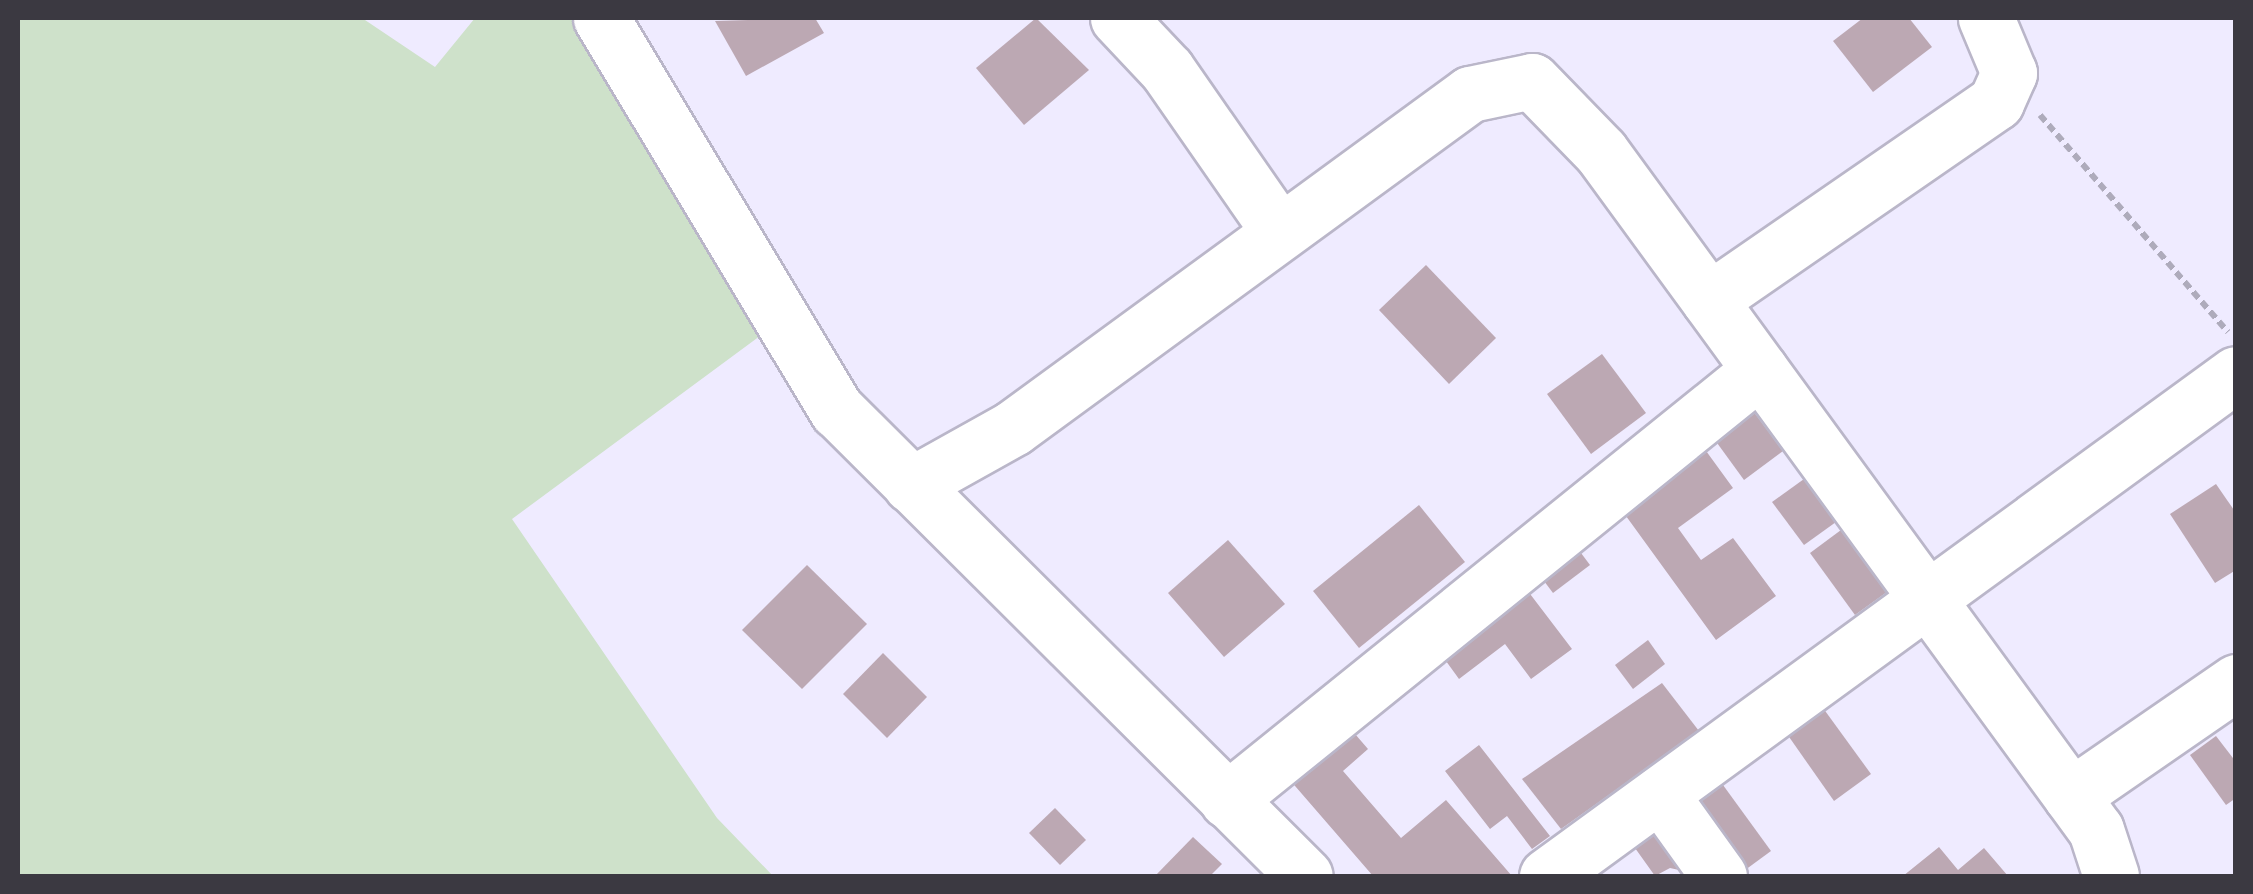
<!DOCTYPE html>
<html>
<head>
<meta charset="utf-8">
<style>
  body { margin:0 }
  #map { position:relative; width:2253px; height:894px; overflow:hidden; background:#efebff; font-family:"Libre Baskerville",serif }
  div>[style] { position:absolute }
  .green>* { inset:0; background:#cee1ca }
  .building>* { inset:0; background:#bca8b3 }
  .path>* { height:6px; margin-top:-3px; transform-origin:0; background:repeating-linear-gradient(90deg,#aeabbb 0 8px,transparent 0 13px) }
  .roads { filter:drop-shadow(2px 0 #bab6c9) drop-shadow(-2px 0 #bab6c9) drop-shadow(0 2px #bab6c9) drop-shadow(0 -2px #bab6c9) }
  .minor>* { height:55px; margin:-27.5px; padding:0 27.5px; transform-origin:27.5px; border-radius:27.5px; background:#fff }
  span { translate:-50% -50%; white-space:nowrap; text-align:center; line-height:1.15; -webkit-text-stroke:8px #fff; paint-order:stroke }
  .frame { position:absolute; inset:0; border:20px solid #3b3941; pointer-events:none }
</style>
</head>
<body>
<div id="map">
  <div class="green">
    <div style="clip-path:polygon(18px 18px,362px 18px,435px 67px,475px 18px,601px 18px,779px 322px,512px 519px,717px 818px,773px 876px,18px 876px)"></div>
  </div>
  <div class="building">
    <div style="clip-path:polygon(815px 18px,824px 33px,746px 76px,715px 21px)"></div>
    <div style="clip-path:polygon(1036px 18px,1089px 70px,1024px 125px,976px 68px)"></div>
    <div style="clip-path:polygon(1863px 18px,1909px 18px,1932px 47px,1873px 92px,1833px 41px)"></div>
    <div style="clip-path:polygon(1426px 265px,1496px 338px,1449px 384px,1379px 310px)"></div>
    <div style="clip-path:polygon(1602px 354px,1646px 413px,1591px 454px,1547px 394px)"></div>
    <div style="clip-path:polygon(1751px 408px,1783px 451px,1744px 480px,1712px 436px)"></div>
    <div style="clip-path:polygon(1701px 444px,1733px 488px,1678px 528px,1701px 560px,1733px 538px,1776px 596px,1716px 640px,1618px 505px)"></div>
    <div style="clip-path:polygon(1804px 479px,1836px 522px,1804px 545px,1772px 502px)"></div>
    <div style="clip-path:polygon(2216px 484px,2236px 513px,2236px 570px,2215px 583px,2170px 514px)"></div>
    <div style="clip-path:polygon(1419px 505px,1465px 562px,1359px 648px,1313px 591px)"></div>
    <div style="clip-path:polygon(1841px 530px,1887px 592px,1855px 615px,1810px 553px)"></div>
    <div style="clip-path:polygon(1228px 540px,1285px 604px,1224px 657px,1168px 593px)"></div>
    <div style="clip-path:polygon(1575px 545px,1590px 565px,1553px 593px,1538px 573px)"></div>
    <div style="clip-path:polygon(807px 565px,867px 624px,802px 689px,742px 630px)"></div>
    <div style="clip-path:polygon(1524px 586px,1572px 649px,1531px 679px,1505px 644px,1459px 679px,1438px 650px)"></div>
    <div style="clip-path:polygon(1648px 640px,1665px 664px,1633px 689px,1615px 665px)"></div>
    <div style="clip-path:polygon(883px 653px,927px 697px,887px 738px,843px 694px)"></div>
    <div style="clip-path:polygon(1662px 683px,1699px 731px,1561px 829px,1522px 779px)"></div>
    <div style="clip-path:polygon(1823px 708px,1871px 774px,1834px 801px,1787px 734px)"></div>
    <div style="clip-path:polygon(1349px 727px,1368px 749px,1343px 771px,1401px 838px,1446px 800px,1512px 876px,1373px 876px,1289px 779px)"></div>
    <div style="clip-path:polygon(2216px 736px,2236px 762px,2236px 798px,2226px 805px,2190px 755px)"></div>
    <div style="clip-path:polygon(1479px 745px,1550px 836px,1532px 849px,1507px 816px,1490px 829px,1445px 771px)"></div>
    <div style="clip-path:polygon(1723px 785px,1771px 851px,1741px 873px,1693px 807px)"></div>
    <div style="clip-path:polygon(1055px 808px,1086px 840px,1060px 865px,1029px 833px)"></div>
    <div style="clip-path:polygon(1662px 817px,1706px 876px,1670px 868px,1655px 876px,1630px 841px)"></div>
    <div style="clip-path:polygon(1193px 837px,1222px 864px,1210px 876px,1155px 876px)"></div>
    <div style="clip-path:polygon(1939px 847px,1958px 870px,1984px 848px,2008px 876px,1903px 876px)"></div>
  </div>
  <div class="path">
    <div style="left:2040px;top:115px;width:287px;rotate:49.1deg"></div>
  </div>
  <div class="roads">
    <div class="minor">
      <div style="left:601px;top:18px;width:458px;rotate:59deg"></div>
      <div style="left:837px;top:410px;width:660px;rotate:44.88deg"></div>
      <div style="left:1118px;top:18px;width:71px;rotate:46.7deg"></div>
      <div style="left:1167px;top:70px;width:195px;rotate:55.2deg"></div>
      <div style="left:1709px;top:300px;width:349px;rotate:-34.6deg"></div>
      <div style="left:1996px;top:102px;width:32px;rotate:-66deg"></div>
      <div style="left:2009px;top:73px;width:60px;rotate:-112.7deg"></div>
      <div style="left:911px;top:485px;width:117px;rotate:-29.2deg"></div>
      <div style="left:1013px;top:428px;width:566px;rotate:-36.16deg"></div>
      <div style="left:1470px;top:94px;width:63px;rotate:-11.8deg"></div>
      <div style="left:1532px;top:81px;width:99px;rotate:45.8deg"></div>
      <div style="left:1601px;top:152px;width:839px;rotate:53.87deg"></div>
      <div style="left:2096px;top:830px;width:48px;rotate:71.9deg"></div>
      <div style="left:1660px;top:794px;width:101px;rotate:54.3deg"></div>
      <div style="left:2071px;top:796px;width:201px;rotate:-34.6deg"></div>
      <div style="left:1227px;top:800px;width:685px;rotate:-38.9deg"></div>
      <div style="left:1547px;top:876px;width:852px;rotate:-36.08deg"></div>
    </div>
  </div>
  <div class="frame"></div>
</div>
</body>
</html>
